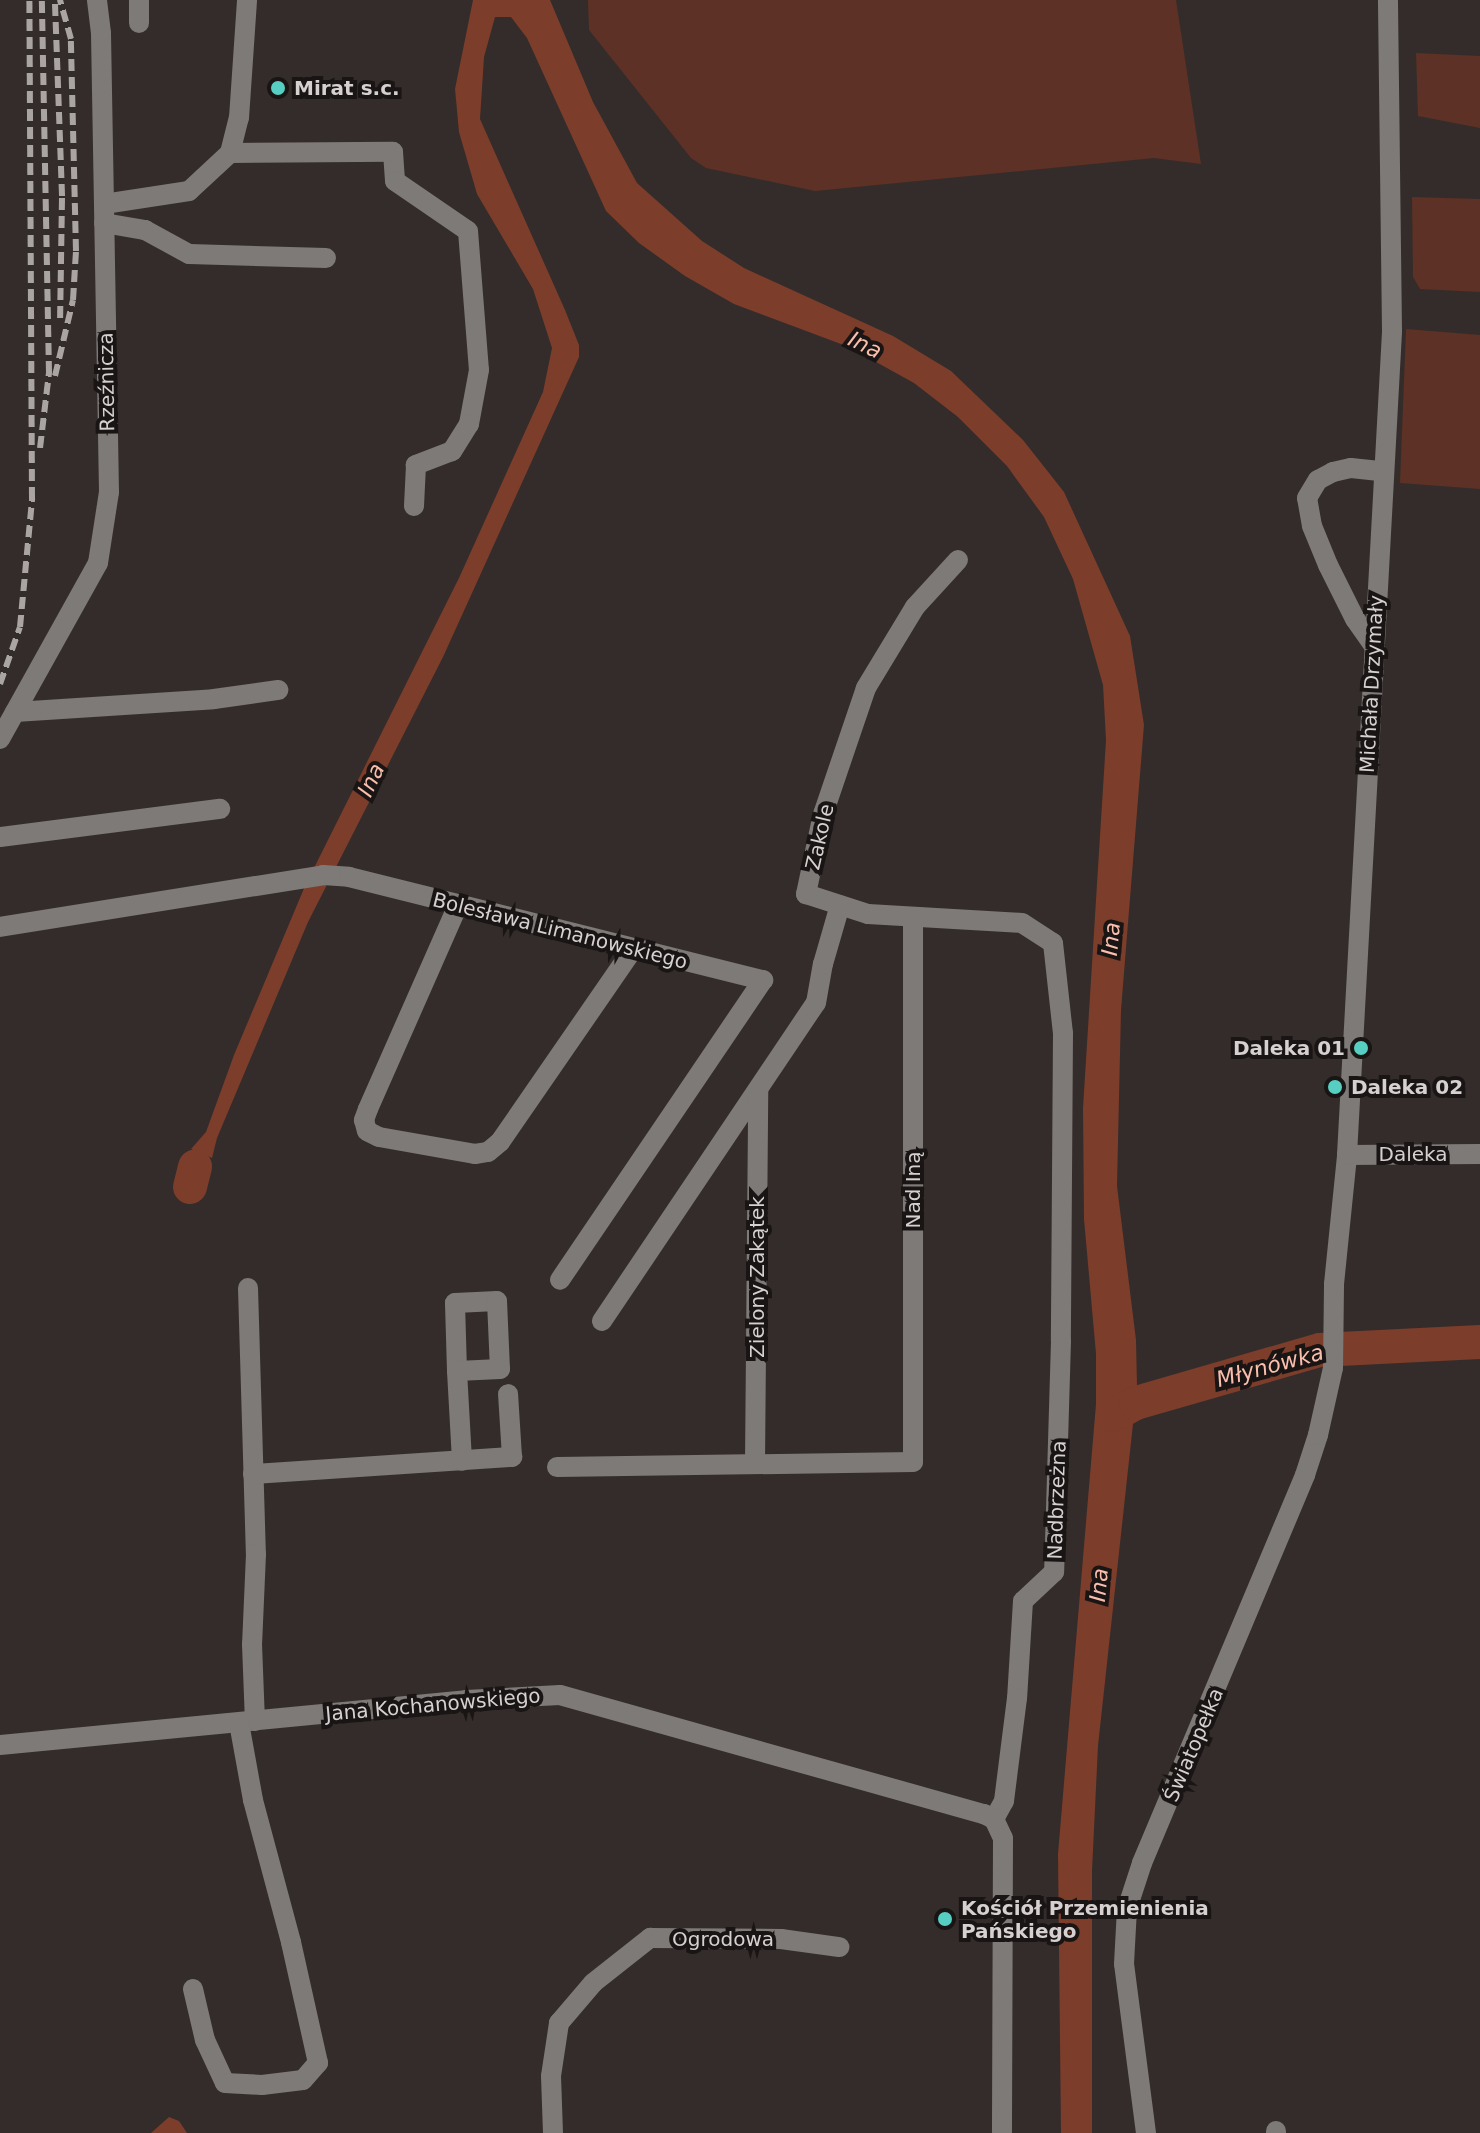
<!DOCTYPE html>
<html>
<head>
<meta charset="utf-8">
<style>
  body { margin:0 }
  #map { position:relative; width:1480px; height:2133px; overflow:hidden; background:#342c2a; font-family:"DejaVu Sans",sans-serif }
  div>[style] { position:absolute }
  .green>* { inset:0; background:#5d3125 }
  .water>* { inset:0; background:#7c3d2b }
  .river>* { height:34px; margin:-17px; padding:0 17px; transform-origin:17px; border-radius:17px; background:#7c3d2b }
  .minor>* { height:20px; margin:-10px; padding:0 10px; transform-origin:10px; border-radius:10px; background:#7e7a78 }
  .rail>* { height:6px; margin-top:-3px; transform-origin:0; background:repeating-linear-gradient(90deg,#aaa5a3 0 12px,transparent 0 18px) }
  .dots>* { width:22px; height:22px; translate:-50% -50%; box-sizing:border-box; border:4px solid #191514; border-radius:50% }
  span { translate:-50% -50%; white-space:nowrap; text-align:center; line-height:1.15; -webkit-text-stroke:8px #191514; paint-order:stroke }
  .poi-label { font-size:20px; color:#d6d1d0; font-weight:700 }
  .left { translate:0 -50%; text-align:left }
  .right { translate:-100% -50%; text-align:right }
  .street-label { font-size:20px; color:#d6d1d0 }
  .water-label { font-size:22px; color:#fabead; font-style:italic }
</style>
</head>
<body>
<div id="map">
  <div class="green">
    <div style="clip-path:polygon(588px 0,1176px 0,1201px 164px,1154px 158px,815px 191px,706px 168px,691px 158px,589px 30px)"></div>
    <div style="clip-path:polygon(1416px 53px,1480px 56px,1480px 128px,1418px 116px)"></div>
    <div style="clip-path:polygon(1412px 197px,1480px 199px,1480px 292px,1420px 289px,1413px 277px)"></div>
    <div style="clip-path:polygon(1406px 329px,1480px 335px,1480px 489px,1400px 483px)"></div>
  </div>
  <div class="water">
    <div style="clip-path:polygon(473px 0,550px 0,593px 102px,637px 183px,702px 241px,744px 268px,893px 336px,951px 371px,1023px 440px,1064px 492px,1130px 636px,1144px 725px,1121px 1010px,1117px 1186px,1136px 1340px,1137px 1387px,1098px 1746px,1092px 1871px,1092px 2133px,1061px 2133px,1058px 1854px,1096px 1404px,1096px 1354px,1084px 1219px,1083px 1108px,1106px 740px,1103px 685px,1073px 579px,1044px 517px,1007px 466px,958px 417px,914px 383px,849px 347px,734px 304px,685px 276px,639px 243px,606px 211px,527px 38px,511px 17px,495px 17px,484px 57px,480px 119px,565px 310px,579px 345px,579px 357px,443px 657px,308px 922px,217px 1138px,212px 1158px,191px 1149px,206px 1132px,234px 1055px,305px 886px,459px 578px,543px 392px,552px 348px,533px 289px,477px 194px,459px 132px,455px 89px)"></div>
    <div style="clip-path:polygon(169px 2117px,179px 2121px,187px 2133px,151px 2133px)"></div>
  </div>
  <div class="river">
    <div style="left:190px;top:1187px;width:21px;rotate:-76deg"></div>
    <div style="left:1114px;top:1415px;width:25px;rotate:-29deg"></div>
    <div style="left:1136px;top:1403px;width:191px;rotate:-16.1deg"></div>
    <div style="left:1320px;top:1350px;width:160px;rotate:-2.9deg"></div>
  </div>
  <div class="minor">
    <div style="left:139px;top:0;width:23px;rotate:90deg"></div>
    <div style="left:230px;top:153px;width:163px;rotate:-0.4deg"></div>
    <div style="left:393px;top:152px;width:29px;rotate:86deg"></div>
    <div style="left:395px;top:181px;width:88px;rotate:34.4deg"></div>
    <div style="left:468px;top:231px;width:139px;rotate:85.5deg"></div>
    <div style="left:479px;top:370px;width:55px;rotate:100.5deg"></div>
    <div style="left:469px;top:424px;width:32px;rotate:122deg"></div>
    <div style="left:452px;top:451px;width:39px;rotate:159deg"></div>
    <div style="left:416px;top:465px;width:41px;rotate:92.8deg"></div>
    <div style="left:104px;top:204px;width:86px;rotate:-8.7deg"></div>
    <div style="left:189px;top:191px;width:56px;rotate:-42.8deg"></div>
    <div style="left:230px;top:153px;width:36px;rotate:-76deg"></div>
    <div style="left:239px;top:118px;width:118px;rotate:-86.1deg"></div>
    <div style="left:104px;top:223px;width:42px;rotate:9.7deg"></div>
    <div style="left:145px;top:230px;width:50px;rotate:28.6deg"></div>
    <div style="left:189px;top:254px;width:137px;rotate:1.7deg"></div>
    <div style="left:958px;top:560px;width:64px;rotate:132.5deg"></div>
    <div style="left:915px;top:607px;width:95px;rotate:121.2deg"></div>
    <div style="left:866px;top:688px;width:133px;rotate:108.8deg"></div>
    <div style="left:823px;top:814px;width:82px;rotate:102deg"></div>
    <div style="left:806px;top:894px;width:65px;rotate:17.9deg"></div>
    <div style="left:868px;top:914px;width:154px;rotate:3.3deg"></div>
    <div style="left:1022px;top:923px;width:37px;rotate:33deg"></div>
    <div style="left:1053px;top:943px;width:91px;rotate:83.7deg"></div>
    <div style="left:1063px;top:1033px;width:308px;rotate:90.4deg"></div>
    <div style="left:1061px;top:1341px;width:231px;rotate:91.7deg"></div>
    <div style="left:1054px;top:1572px;width:42px;rotate:136.9deg"></div>
    <div style="left:1023px;top:1601px;width:97px;rotate:93.5deg"></div>
    <div style="left:1017px;top:1698px;width:104px;rotate:97.2deg"></div>
    <div style="left:1004px;top:1801px;width:21px;rotate:119deg"></div>
    <div style="left:1374px;top:646px;width:33px;rotate:-125deg"></div>
    <div style="left:1355px;top:619px;width:60px;rotate:-116.6deg"></div>
    <div style="left:1328px;top:565px;width:42px;rotate:-112.3deg"></div>
    <div style="left:1312px;top:526px;width:28px;rotate:-100deg"></div>
    <div style="left:1307px;top:498px;width:21px;rotate:-59deg"></div>
    <div style="left:1318px;top:480px;width:17px;rotate:-28deg"></div>
    <div style="left:1333px;top:472px;width:18px;rotate:-13deg"></div>
    <div style="left:1351px;top:468px;width:31px;rotate:6deg"></div>
    <div style="left:15px;top:712px;width:199px;rotate:-3.7deg"></div>
    <div style="left:214px;top:699px;width:65px;rotate:-8deg"></div>
    <div style="left:0;top:739px;width:201px;rotate:-60.9deg"></div>
    <div style="left:98px;top:563px;width:72px;rotate:-81.2deg"></div>
    <div style="left:109px;top:492px;width:459px;rotate:-91deg"></div>
    <div style="left:101px;top:33px;width:33px;rotate:-97deg"></div>
    <div style="left:0;top:837px;width:222px;rotate:-7.3deg"></div>
    <div style="left:458px;top:905px;width:223px;rotate:113.8deg"></div>
    <div style="left:368px;top:1109px;width:12px;rotate:110deg"></div>
    <div style="left:364px;top:1120px;width:11px;rotate:75deg"></div>
    <div style="left:367px;top:1131px;width:13px;rotate:27deg"></div>
    <div style="left:379px;top:1137px;width:97px;rotate:10deg"></div>
    <div style="left:475px;top:1154px;width:13px;rotate:-9deg"></div>
    <div style="left:488px;top:1152px;width:16px;rotate:-40deg"></div>
    <div style="left:500px;top:1142px;width:234px;rotate:-55.4deg"></div>
    <div style="left:0;top:927px;width:327px;rotate:-9.1deg"></div>
    <div style="left:323px;top:875px;width:26px;rotate:4deg"></div>
    <div style="left:349px;top:877px;width:427px;rotate:14deg"></div>
    <div style="left:763px;top:980px;width:362px;rotate:124.1deg"></div>
    <div style="left:1347px;top:1155px;width:133px;rotate:-0.4deg"></div>
    <div style="left:248px;top:1288px;width:266px;rotate:88.3deg"></div>
    <div style="left:256px;top:1554px;width:90px;rotate:92.5deg"></div>
    <div style="left:252px;top:1644px;width:77px;rotate:87.8deg"></div>
    <div style="left:602px;top:1321px;width:383px;rotate:-56.1deg"></div>
    <div style="left:816px;top:1003px;width:40px;rotate:-80deg"></div>
    <div style="left:823px;top:964px;width:61px;rotate:-73.9deg"></div>
    <div style="left:457px;top:1371px;width:68px;rotate:-91.7deg"></div>
    <div style="left:455px;top:1303px;width:42px;rotate:-2.7deg"></div>
    <div style="left:497px;top:1301px;width:68px;rotate:87.5deg"></div>
    <div style="left:500px;top:1369px;width:43px;rotate:177.3deg"></div>
    <div style="left:457px;top:1371px;width:90px;rotate:86.8deg"></div>
    <div style="left:755px;top:1464px;width:375px;rotate:-89.5deg"></div>
    <div style="left:557px;top:1467px;width:356px;rotate:-0.8deg"></div>
    <div style="left:913px;top:1462px;width:545px;rotate:-90deg"></div>
    <div style="left:253px;top:1474px;width:260px;rotate:-3.8deg"></div>
    <div style="left:512px;top:1457px;width:63px;rotate:-93.6deg"></div>
    <div style="left:0;top:1745px;width:468px;rotate:-5.5deg"></div>
    <div style="left:466px;top:1700px;width:94px;rotate:-3deg"></div>
    <div style="left:560px;top:1695px;width:440px;rotate:15.7deg"></div>
    <div style="left:984px;top:1814px;width:11px;rotate:27deg"></div>
    <div style="left:994px;top:1819px;width:21px;rotate:65deg"></div>
    <div style="left:1003px;top:1838px;width:295px;rotate:90.2deg"></div>
    <div style="left:193px;top:1989px;width:52px;rotate:76.8deg"></div>
    <div style="left:205px;top:2040px;width:47px;rotate:65.1deg"></div>
    <div style="left:225px;top:2083px;width:37px;rotate:3deg"></div>
    <div style="left:262px;top:2085px;width:41px;rotate:-7deg"></div>
    <div style="left:303px;top:2080px;width:23px;rotate:-49deg"></div>
    <div style="left:318px;top:2063px;width:124px;rotate:-102.6deg"></div>
    <div style="left:291px;top:1942px;width:147px;rotate:-105deg"></div>
    <div style="left:253px;top:1800px;width:78px;rotate:-100.3deg"></div>
    <div style="left:1276px;top:2131px;width:2px;rotate:90deg"></div>
    <div style="left:553px;top:2133px;width:57px;rotate:-92deg"></div>
    <div style="left:551px;top:2076px;width:54px;rotate:-81.4deg"></div>
    <div style="left:559px;top:2023px;width:52px;rotate:-49.6deg"></div>
    <div style="left:593px;top:1983px;width:73px;rotate:-38.3deg"></div>
    <div style="left:650px;top:1938px;width:131px;rotate:0.4deg"></div>
    <div style="left:781px;top:1939px;width:59px;rotate:7.9deg"></div>
    <div style="left:1146px;top:2133px;width:170px;rotate:-97.4deg"></div>
    <div style="left:1124px;top:1964px;width:55px;rotate:-86.9deg"></div>
    <div style="left:1127px;top:1909px;width:48px;rotate:-71.9deg"></div>
    <div style="left:1142px;top:1863px;width:421px;rotate:-67.2deg"></div>
    <div style="left:1305px;top:1475px;width:42px;rotate:-72deg"></div>
    <div style="left:1318px;top:1435px;width:69px;rotate:-77.4deg"></div>
    <div style="left:1333px;top:1368px;width:84px;rotate:-89.3deg"></div>
    <div style="left:1334px;top:1284px;width:130px;rotate:-84.2deg"></div>
    <div style="left:1347px;top:1155px;width:825px;rotate:-86.87deg"></div>
    <div style="left:1392px;top:331px;width:331px;rotate:-90.7deg"></div>
  </div>
  <div class="rail">
    <div style="left:55px;top:4px;width:194px;rotate:87.9deg"></div>
    <div style="left:62px;top:198px;width:126px;rotate:90.9deg"></div>
    <div style="left:55px;top:376px;width:78px;rotate:-76.7deg"></div>
    <div style="left:73px;top:300px;width:49px;rotate:-86.5deg"></div>
    <div style="left:76px;top:251px;width:212px;rotate:-91.4deg"></div>
    <div style="left:71px;top:39px;width:41px;rotate:-105.8deg"></div>
    <div style="left:40px;top:448px;width:76px;rotate:-83.2deg"></div>
    <div style="left:49px;top:373px;width:373px;rotate:-91.1deg"></div>
    <div style="left:0;top:684px;width:60px;rotate:-70.7deg"></div>
    <div style="left:20px;top:627px;width:129px;rotate:-84.6deg"></div>
    <div style="left:32px;top:499px;width:499px;rotate:-90.3deg"></div>
  </div>
  <div class="dots">
    <div style="left:278px;top:88px;background:#57cec2"></div>
    <div style="left:1361px;top:1048px;background:#57cec2"></div>
    <div style="left:1335px;top:1087px;background:#57cec2"></div>
    <div style="left:945px;top:1919px;background:#57cec2"></div>
  </div>
  <div class="poi-label">
    <span class="left" style="left:294px;top:88px">Mirat s.c.</span>
    <span class="right" style="left:1345px;top:1048px">Daleka 01</span>
    <span class="left" style="left:1351px;top:1087px">Daleka 02</span>
    <span class="left" style="left:961px;top:1920px">Kościół Przemienienia<br>Pańskiego</span>
  </div>
  <div class="street-label">
    <span style="left:107px;top:382px;rotate:-91deg">Rzeźnicza</span>
    <span style="left:1372px;top:684px;rotate:-87deg">Michała Drzymały</span>
    <span style="left:820px;top:837px;rotate:-77deg">Zakole</span>
    <span style="left:560px;top:931px;rotate:14deg">Bolesława Limanowskiego</span>
    <span style="left:1413px;top:1154px">Daleka</span>
    <span style="left:913px;top:1190px;rotate:-90deg">Nad Iną</span>
    <span style="left:757px;top:1277px;rotate:-90deg">Zielony Zakątek</span>
    <span style="left:1057px;top:1500px;rotate:-88deg">Nadbrzeżna</span>
    <span style="left:433px;top:1705px;rotate:-5deg">Jana Kochanowskiego</span>
    <span style="left:1194px;top:1745px;rotate:-67deg">Światopełka</span>
    <span style="left:723px;top:1939px">Ogrodowa</span>
  </div>
  <div class="water-label">
    <span style="left:865px;top:345px;rotate:26deg">Ina</span>
    <span style="left:371px;top:780px;rotate:-65deg">Ina</span>
    <span style="left:1111px;top:939px;rotate:-85deg">Ina</span>
    <span style="left:1270px;top:1366px;rotate:-15deg">Młynówka</span>
    <span style="left:1099px;top:1585px;rotate:-85deg">Ina</span>
  </div>
</div>
</body>
</html>
